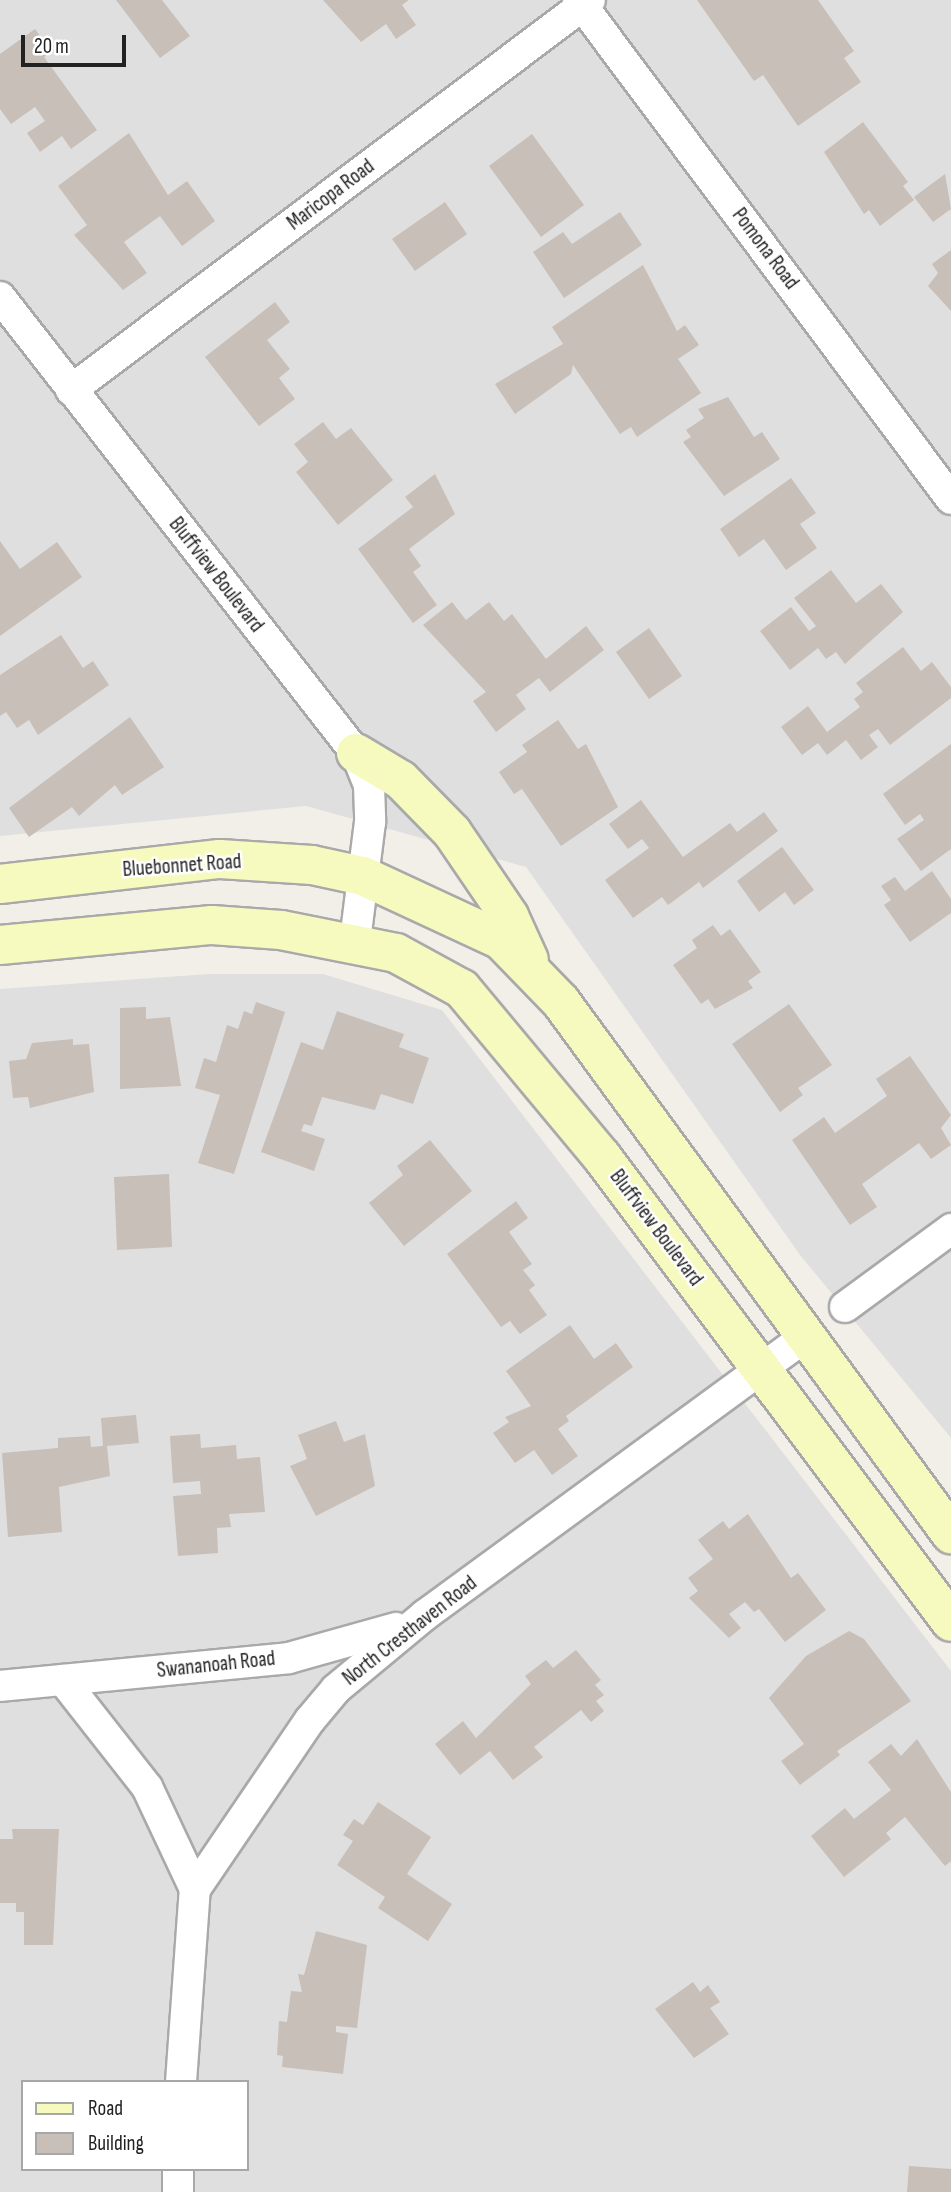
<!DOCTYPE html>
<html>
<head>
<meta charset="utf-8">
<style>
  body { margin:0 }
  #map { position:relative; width:951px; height:2192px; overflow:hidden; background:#f2efe9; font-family:"Sofia Sans Condensed",sans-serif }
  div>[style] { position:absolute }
  .residential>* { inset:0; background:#e0dfdf }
  .building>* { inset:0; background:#c7bfb8 }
  .roads { filter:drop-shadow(2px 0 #a9a9a9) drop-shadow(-2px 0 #a9a9a9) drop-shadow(0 2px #a9a9a9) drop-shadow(0 -2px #a9a9a9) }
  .minor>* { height:30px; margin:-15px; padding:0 15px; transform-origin:15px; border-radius:15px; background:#fff }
  .secondary>* { height:38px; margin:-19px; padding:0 19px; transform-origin:19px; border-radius:19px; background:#f7fabf }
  span { translate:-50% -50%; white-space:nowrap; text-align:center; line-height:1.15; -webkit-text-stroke:5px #fff; paint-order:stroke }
  .street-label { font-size:21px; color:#222 }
  .legend { position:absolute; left:21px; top:2080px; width:228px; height:91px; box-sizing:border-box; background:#fff; border:2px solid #a7a7a7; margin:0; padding:9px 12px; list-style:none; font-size:21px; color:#222 }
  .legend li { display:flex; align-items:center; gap:14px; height:35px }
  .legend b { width:35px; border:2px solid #a7a7a7 }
  .scale { position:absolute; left:21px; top:35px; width:105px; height:32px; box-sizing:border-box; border:4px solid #222; border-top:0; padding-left:9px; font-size:21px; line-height:24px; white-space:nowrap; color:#222; -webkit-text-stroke:5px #fff; paint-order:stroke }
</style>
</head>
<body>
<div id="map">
  <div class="residential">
    <div style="clip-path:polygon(0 0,951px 0,951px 1438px,800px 1255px,526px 867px,306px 806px,0 836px)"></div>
    <div style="clip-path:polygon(evenodd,208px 974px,323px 974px,442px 1010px,951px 1671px,951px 2192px,0 2192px,0 989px,208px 974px,23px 2082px,247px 2082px,247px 2169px,23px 2169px,23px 2082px)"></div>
  </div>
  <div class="building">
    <div style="clip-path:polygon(116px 0,162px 0,190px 36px,160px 58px)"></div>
    <div style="clip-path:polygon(323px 0,409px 0,402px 5px,416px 25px,396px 39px,386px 24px,361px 42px)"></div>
    <div style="clip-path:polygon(697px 0,818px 0,854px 51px,844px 58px,861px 82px,798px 126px,763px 75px,754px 81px)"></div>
    <div style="clip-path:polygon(35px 29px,52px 52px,44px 57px,97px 130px,71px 149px,62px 136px,40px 152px,27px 133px,45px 121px,35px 107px,11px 124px,0 109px,0 54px)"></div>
    <div style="clip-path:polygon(863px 122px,908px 182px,903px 186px,914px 200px,880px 226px,869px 210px,864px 214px,824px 152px)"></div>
    <div style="clip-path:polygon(129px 133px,168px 195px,187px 181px,215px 221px,182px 246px,160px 216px,124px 242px,147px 273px,123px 290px,74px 235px,87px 225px,58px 186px)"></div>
    <div style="clip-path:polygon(532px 134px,584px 205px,541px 237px,489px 166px)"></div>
    <div style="clip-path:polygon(945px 174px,951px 209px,933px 222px,914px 197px)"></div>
    <div style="clip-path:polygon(445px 202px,467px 234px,415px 271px,392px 239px)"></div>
    <div style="clip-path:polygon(620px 212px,642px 245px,564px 298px,533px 252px,563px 232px,572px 244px)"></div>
    <div style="clip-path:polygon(951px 250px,951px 311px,928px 286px,938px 273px,932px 264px)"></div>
    <div style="clip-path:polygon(643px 265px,677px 331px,685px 325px,699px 345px,678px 359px,701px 393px,637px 437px,631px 427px,620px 434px,573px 365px,571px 374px,515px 414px,495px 384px,563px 344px,552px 327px)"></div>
    <div style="clip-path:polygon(275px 302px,290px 322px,267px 340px,290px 369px,279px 378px,295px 399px,259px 426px,205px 357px)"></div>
    <div style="clip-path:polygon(728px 397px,754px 437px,762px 432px,780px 459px,724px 496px,683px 442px,691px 437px,686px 430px,704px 418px,698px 409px)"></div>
    <div style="clip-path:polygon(323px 422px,336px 439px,351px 428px,393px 480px,338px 525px,296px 472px,308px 462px,294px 444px)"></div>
    <div style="clip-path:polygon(435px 474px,455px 514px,409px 549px,421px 566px,413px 572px,437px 605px,413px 623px,358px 549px,413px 507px,405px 497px)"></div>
    <div style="clip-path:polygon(791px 478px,816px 513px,800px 524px,817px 548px,786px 570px,764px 539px,739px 557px,720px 529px)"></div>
    <div style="clip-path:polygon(0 541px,20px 569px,57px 542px,82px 577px,0 636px)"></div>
    <div style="clip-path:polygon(831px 570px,856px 603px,881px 584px,903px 612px,845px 664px,836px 652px,826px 659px,818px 648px,790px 670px,760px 631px,791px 607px,809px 631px,816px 626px,794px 598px)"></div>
    <div style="clip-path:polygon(452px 602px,466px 620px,489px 602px,504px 621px,512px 614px,546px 659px,586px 626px,604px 650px,550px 692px,539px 678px,516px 695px,526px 709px,496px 732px,473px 701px,486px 692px,423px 625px)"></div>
    <div style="clip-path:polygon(649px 628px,682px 676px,649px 699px,616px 652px)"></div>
    <div style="clip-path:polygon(61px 635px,83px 668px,93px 661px,109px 685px,38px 735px,29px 720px,17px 728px,6px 712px,0 716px,0 675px)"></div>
    <div style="clip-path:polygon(903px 647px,921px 671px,932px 662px,951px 687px,951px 698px,890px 745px,878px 729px,869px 735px,878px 747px,861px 760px,846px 740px,827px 755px,818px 743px,802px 755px,781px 727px,808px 706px,827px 732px,860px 707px,854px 699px,863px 692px,856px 683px)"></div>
    <div style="clip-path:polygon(130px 717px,164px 767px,122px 795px,115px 785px,79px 816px,72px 807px,29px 837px,9px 808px)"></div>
    <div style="clip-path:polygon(558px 720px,578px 749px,586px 744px,618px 807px,561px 846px,522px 789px,514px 794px,499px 772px,527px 752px,522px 745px)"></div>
    <div style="clip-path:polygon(951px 744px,951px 849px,921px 871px,897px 839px,924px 820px,920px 814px,905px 825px,883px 794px)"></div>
    <div style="clip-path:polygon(641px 800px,683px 857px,730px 823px,737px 832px,764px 812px,778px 831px,703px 888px,699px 882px,668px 905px,662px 897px,633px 918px,605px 880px,649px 848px,642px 839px,628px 849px,609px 824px)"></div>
    <div style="clip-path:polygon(782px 847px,814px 890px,794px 905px,785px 892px,759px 912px,737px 881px)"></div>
    <div style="clip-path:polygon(932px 871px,951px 899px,951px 913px,910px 942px,884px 905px,891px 900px,881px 886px,895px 877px,905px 891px)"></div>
    <div style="clip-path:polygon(713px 925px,721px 936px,730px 929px,761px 972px,748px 981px,753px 988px,715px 1009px,708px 999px,701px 1004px,673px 965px,697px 948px,692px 940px)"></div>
    <div style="clip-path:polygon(256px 1002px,285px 1012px,234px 1174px,198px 1163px,220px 1095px,195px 1088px,204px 1058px,216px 1062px,227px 1025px,238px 1029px,244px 1011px,252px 1014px)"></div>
    <div style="clip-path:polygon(789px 1004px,832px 1065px,798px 1088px,803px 1095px,780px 1112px,732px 1044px)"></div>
    <div style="clip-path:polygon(146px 1007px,146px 1019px,170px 1017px,181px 1086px,120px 1089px,120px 1008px)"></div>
    <div style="clip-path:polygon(337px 1011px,404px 1034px,399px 1047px,429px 1058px,413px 1104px,381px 1094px,375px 1110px,322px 1097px,312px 1126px,304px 1124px,301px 1131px,325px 1139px,314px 1171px,261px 1152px,301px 1042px,323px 1050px)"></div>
    <div style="clip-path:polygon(73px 1039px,73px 1045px,89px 1044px,94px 1092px,30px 1108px,28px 1097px,13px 1098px,9px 1061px,26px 1059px,32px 1043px)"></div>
    <div style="clip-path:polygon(910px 1056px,951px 1115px,941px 1128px,951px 1145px,931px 1159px,919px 1143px,862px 1184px,877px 1207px,850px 1225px,792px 1140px,824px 1117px,835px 1133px,887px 1096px,876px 1079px)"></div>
    <div style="clip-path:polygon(430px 1140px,472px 1191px,404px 1246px,369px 1203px,403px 1175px,397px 1166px)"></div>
    <div style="clip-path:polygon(169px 1174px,172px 1247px,117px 1250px,114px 1177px)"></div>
    <div style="clip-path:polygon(516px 1201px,528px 1218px,509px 1232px,532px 1264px,523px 1270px,535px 1285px,529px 1290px,547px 1315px,520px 1334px,510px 1321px,501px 1327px,447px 1254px)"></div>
    <div style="clip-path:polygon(570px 1325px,594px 1359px,616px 1343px,633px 1367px,566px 1416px,569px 1421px,558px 1429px,578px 1456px,552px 1475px,534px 1450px,515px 1463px,493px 1433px,509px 1422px,505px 1417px,531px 1406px,506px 1371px)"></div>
    <div style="clip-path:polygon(136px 1415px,139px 1443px,107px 1446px,110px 1476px,59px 1487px,62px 1532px,8px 1537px,2px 1453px,58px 1448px,58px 1438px,90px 1436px,91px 1447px,103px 1446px,101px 1418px)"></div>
    <div style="clip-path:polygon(336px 1421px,344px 1442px,365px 1434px,375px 1486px,316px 1516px,290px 1466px,307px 1459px,298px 1435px)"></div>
    <div style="clip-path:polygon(200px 1434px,201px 1448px,236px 1445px,237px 1459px,260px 1457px,265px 1512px,229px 1514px,231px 1527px,217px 1528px,218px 1553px,178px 1556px,173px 1496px,201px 1494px,200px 1481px,173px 1483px,170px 1436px)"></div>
    <div style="clip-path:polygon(748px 1514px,791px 1578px,798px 1573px,826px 1610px,785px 1642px,759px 1609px,754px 1612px,745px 1602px,729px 1614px,741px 1628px,729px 1638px,689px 1598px,698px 1591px,688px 1578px,713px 1559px,698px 1540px,723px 1521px,729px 1529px)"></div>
    <div style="clip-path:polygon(849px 1631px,864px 1639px,911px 1701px,837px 1751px,840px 1755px,800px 1785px,781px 1761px,804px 1744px,769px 1698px,806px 1656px)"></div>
    <div style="clip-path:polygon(576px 1650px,601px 1680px,595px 1685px,604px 1695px,596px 1701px,604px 1711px,591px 1722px,581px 1710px,534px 1747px,543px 1757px,513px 1780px,490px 1751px,460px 1775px,435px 1744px,463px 1721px,476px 1738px,531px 1684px,525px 1676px,546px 1660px,553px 1668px)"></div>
    <div style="clip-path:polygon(917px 1739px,951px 1792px,951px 1861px,945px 1866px,905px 1817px,886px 1833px,891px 1839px,844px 1877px,811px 1836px,845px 1808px,854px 1819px,891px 1790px,868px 1762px,891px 1744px,901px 1756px)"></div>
    <div style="clip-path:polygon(378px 1802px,431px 1837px,407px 1874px,452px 1904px,428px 1941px,378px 1908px,385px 1897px,337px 1865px,353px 1841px,343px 1835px,354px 1819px,363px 1825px)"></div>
    <div style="clip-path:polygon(12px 1829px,59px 1829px,53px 1945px,24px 1945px,24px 1912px,16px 1912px,16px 1903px,0 1903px,0 1839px,13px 1839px)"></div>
    <div style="clip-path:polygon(316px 1931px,367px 1945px,357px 2028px,336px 2026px,336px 2032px,348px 2034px,343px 2074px,282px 2067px,283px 2056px,277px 2055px,279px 2021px,287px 2022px,291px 1991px,302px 1992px,298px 1974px,304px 1975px)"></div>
    <div style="clip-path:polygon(693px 1982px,700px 1992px,708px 1985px,720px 2002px,710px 2008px,729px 2034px,694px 2058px,655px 2009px)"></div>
    <div style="clip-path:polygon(909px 2166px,951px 2169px,951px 2192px,907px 2192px)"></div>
  </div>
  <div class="roads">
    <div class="minor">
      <div style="left:578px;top:0;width:623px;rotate:53.22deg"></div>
      <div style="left:0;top:297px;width:579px;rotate:52.02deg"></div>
      <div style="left:356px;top:753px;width:35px;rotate:68deg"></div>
      <div style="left:369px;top:786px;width:36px;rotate:88deg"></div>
      <div style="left:370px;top:822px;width:119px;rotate:97.2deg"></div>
      <div style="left:71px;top:390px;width:649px;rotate:-36.92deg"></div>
      <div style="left:845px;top:1307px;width:132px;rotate:-36.3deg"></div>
      <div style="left:63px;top:1680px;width:136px;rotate:51.9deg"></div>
      <div style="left:147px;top:1787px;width:113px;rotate:64.8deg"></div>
      <div style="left:0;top:1686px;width:290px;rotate:-5.5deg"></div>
      <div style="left:289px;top:1658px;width:111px;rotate:-15.7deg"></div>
      <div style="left:181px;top:2082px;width:194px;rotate:-85.9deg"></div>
      <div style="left:195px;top:1889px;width:204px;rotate:-55.8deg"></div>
      <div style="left:310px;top:1720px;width:40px;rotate:-50deg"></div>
      <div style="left:336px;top:1689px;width:116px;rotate:-39.7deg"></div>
      <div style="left:425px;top:1615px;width:469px;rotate:-36.2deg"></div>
      <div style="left:178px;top:2192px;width:23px;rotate:-90deg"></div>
    </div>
    <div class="secondary">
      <div style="left:356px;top:753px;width:52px;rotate:31deg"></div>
      <div style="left:401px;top:780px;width:73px;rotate:45.6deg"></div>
      <div style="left:452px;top:832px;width:102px;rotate:55.8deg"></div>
      <div style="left:509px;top:916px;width:48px;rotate:65.6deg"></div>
      <div style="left:0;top:884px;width:221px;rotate:-6.5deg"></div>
      <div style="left:220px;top:859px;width:92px;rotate:3.7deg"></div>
      <div style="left:312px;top:865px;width:52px;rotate:12.2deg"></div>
      <div style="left:363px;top:876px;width:152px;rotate:24.9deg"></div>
      <div style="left:501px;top:940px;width:86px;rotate:45.9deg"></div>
      <div style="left:561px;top:1002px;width:660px;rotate:53.76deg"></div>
      <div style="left:0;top:945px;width:213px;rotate:-5.4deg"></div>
      <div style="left:212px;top:925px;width:69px;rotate:4.1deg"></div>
      <div style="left:281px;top:930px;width:117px;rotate:11.3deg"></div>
      <div style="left:396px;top:953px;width:75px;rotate:28.6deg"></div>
      <div style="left:462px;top:989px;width:219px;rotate:50.2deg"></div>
      <div style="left:602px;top:1157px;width:581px;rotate:53.11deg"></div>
    </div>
  </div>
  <div class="street-label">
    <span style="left:331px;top:195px;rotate:-37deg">Maricopa Road</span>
    <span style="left:765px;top:249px;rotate:53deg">Pomona Road</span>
    <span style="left:216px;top:575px;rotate:52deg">Bluffview Boulevard</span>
    <span style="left:182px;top:866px;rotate:-4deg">Bluebonnet Road</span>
    <span style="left:656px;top:1228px;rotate:53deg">Bluffview Boulevard</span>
    <span style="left:410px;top:1631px;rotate:-38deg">North Cresthaven Road</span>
    <span style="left:216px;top:1665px;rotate:-6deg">Swananoah Road</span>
  </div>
  <ul class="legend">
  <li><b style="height:9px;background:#f7fabf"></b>Road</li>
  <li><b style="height:19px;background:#c7bfb8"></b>Building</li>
  </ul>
  <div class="scale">20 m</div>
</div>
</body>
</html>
